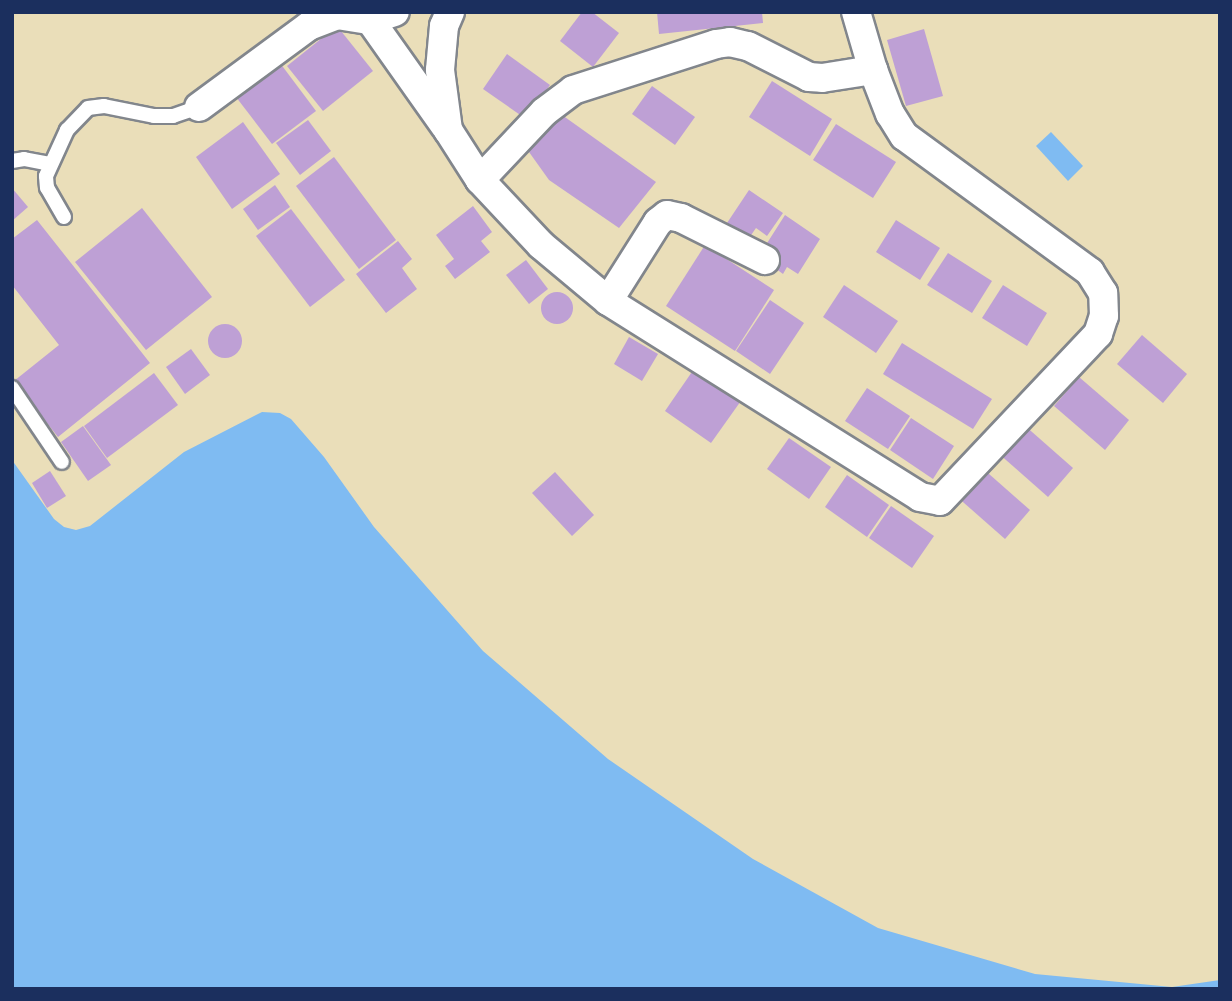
<!DOCTYPE html>
<html>
<head>
<meta charset="utf-8">
<style>
  body { margin:0 }
  #map { position:relative; width:1232px; height:1001px; overflow:hidden; background:#eadeb9; font-family:"IM FELL French Canon",serif }
  div>[style] { position:absolute }
  .water>* { inset:0; background:#7fbbf2 }
  .building>* { inset:0; background:#bea0d5 }
  .round { border-radius:50% }
  .roads { filter:drop-shadow(2px 0 #82868c) drop-shadow(-2px 0 #82868c) drop-shadow(0 2px #82868c) drop-shadow(0 -2px #82868c) }
  .lane>* { height:14px; margin:-7px; padding:0 7px; transform-origin:7px; border-radius:7px; background:#fff }
  .street>* { height:28px; margin:-14px; padding:0 14px; transform-origin:14px; border-radius:14px; background:#fff }
  span { translate:-50% -50%; white-space:nowrap; text-align:center; line-height:1.15; -webkit-text-stroke:5px #fff; paint-order:stroke }
  .frame { position:absolute; inset:0; border:14px solid #1b2f5e; pointer-events:none }
</style>
</head>
<body>
<div id="map">
  <div class="water">
    <div style="clip-path:polygon(1051px 132px,1083px 166px,1068px 181px,1036px 146px)"></div>
    <div style="clip-path:polygon(262px 412px,280px 413px,291px 419px,324px 457px,374px 527px,483px 651px,608px 759px,753px 859px,878px 928px,1035px 974px,1172px 987px,1220px 980px,1220px 989px,12px 989px,12px 460px,54px 519px,64px 527px,76px 530px,90px 526px,184px 452px)"></div>
  </div>
  <div class="building">
    <div style="clip-path:polygon(582px 12px,592px 12px,619px 33px,593px 67px,560px 41px)"></div>
    <div style="clip-path:polygon(657px 12px,762px 12px,763px 23px,659px 34px)"></div>
    <div style="clip-path:polygon(337px 26px,373px 71px,323px 111px,287px 66px)"></div>
    <div style="clip-path:polygon(924px 29px,943px 96px,906px 106px,887px 40px)"></div>
    <div style="clip-path:polygon(507px 54px,550px 85px,526px 119px,483px 89px)"></div>
    <div style="clip-path:polygon(280px 63px,316px 111px,272px 144px,236px 97px)"></div>
    <div style="clip-path:polygon(772px 81px,832px 119px,810px 156px,749px 117px)"></div>
    <div style="clip-path:polygon(652px 86px,695px 117px,675px 145px,632px 114px)"></div>
    <div style="clip-path:polygon(555px 110px,656px 182px,619px 228px,549px 180px,524px 145px)"></div>
    <div style="clip-path:polygon(308px 120px,331px 151px,300px 175px,276px 143px)"></div>
    <div style="clip-path:polygon(243px 122px,280px 174px,232px 209px,196px 157px)"></div>
    <div style="clip-path:polygon(836px 124px,896px 162px,873px 198px,813px 160px)"></div>
    <div style="clip-path:polygon(334px 157px,396px 240px,359px 269px,296px 186px)"></div>
    <div style="clip-path:polygon(275px 185px,290px 207px,258px 230px,243px 209px)"></div>
    <div style="clip-path:polygon(12px 188px,28px 207px,12px 221px)"></div>
    <div style="clip-path:polygon(749px 190px,783px 213px,767px 236px,756px 228px,747px 241px,725px 226px)"></div>
    <div style="clip-path:polygon(473px 206px,492px 232px,481px 241px,490px 252px,455px 279px,445px 266px,454px 259px,436px 235px)"></div>
    <div style="clip-path:polygon(142px 208px,212px 297px,146px 350px,75px 262px)"></div>
    <div style="clip-path:polygon(291px 209px,345px 280px,310px 307px,256px 236px)"></div>
    <div style="clip-path:polygon(785px 215px,820px 239px,798px 274px,787px 267px,783px 274px,767px 262px,762px 251px)"></div>
    <div style="clip-path:polygon(37px 220px,150px 363px,58px 437px,14px 381px,59px 345px,12px 285px,12px 239px)"></div>
    <div style="clip-path:polygon(896px 220px,940px 248px,920px 280px,876px 252px)"></div>
    <div style="clip-path:polygon(398px 241px,412px 259px,402px 268px,417px 289px,386px 313px,356px 274px)"></div>
    <div style="clip-path:polygon(705px 245px,774px 290px,735px 351px,666px 306px)"></div>
    <div style="clip-path:polygon(948px 253px,992px 281px,972px 313px,927px 285px)"></div>
    <div style="clip-path:polygon(526px 260px,548px 289px,529px 304px,506px 275px)"></div>
    <div style="clip-path:polygon(844px 285px,898px 321px,876px 353px,823px 317px)"></div>
    <div style="clip-path:polygon(1003px 285px,1047px 313px,1027px 346px,982px 318px)"></div>
    <div class="round" style="left:541px;top:292px;width:32px;height:32px"></div>
    <div style="clip-path:polygon(770px 300px,804px 323px,770px 374px,736px 351px)"></div>
    <div class="round" style="left:208px;top:324px;width:34px;height:34px"></div>
    <div style="clip-path:polygon(1142px 335px,1187px 374px,1163px 403px,1117px 364px)"></div>
    <div style="clip-path:polygon(629px 337px,658px 354px,642px 381px,614px 364px)"></div>
    <div style="clip-path:polygon(902px 343px,992px 399px,973px 429px,883px 374px)"></div>
    <div style="clip-path:polygon(191px 349px,210px 375px,185px 394px,166px 367px)"></div>
    <div style="clip-path:polygon(696px 366px,743px 398px,711px 443px,665px 411px)"></div>
    <div style="clip-path:polygon(154px 373px,178px 405px,107px 458px,84px 426px)"></div>
    <div style="clip-path:polygon(1079px 377px,1129px 420px,1105px 450px,1054px 406px)"></div>
    <div style="clip-path:polygon(867px 388px,910px 416px,888px 449px,845px 421px)"></div>
    <div style="clip-path:polygon(911px 418px,954px 446px,933px 479px,890px 450px)"></div>
    <div style="clip-path:polygon(1023px 424px,1073px 468px,1048px 497px,998px 453px)"></div>
    <div style="clip-path:polygon(83px 426px,111px 465px,88px 481px,61px 442px)"></div>
    <div style="clip-path:polygon(789px 438px,831px 467px,809px 499px,767px 469px)"></div>
    <div style="clip-path:polygon(980px 466px,1030px 510px,1005px 539px,955px 495px)"></div>
    <div style="clip-path:polygon(50px 471px,66px 496px,47px 508px,32px 483px)"></div>
    <div style="clip-path:polygon(555px 472px,594px 515px,572px 536px,532px 493px)"></div>
    <div style="clip-path:polygon(847px 475px,889px 505px,867px 537px,825px 507px)"></div>
    <div style="clip-path:polygon(891px 506px,934px 536px,912px 568px,869px 538px)"></div>
  </div>
  <div class="roads">
    <div class="lane">
      <div style="left:12px;top:161px;width:12px;rotate:-9deg"></div>
      <div style="left:24px;top:159px;width:26px;rotate:11deg"></div>
      <div style="left:64px;top:217px;width:34px;rotate:-120deg"></div>
      <div style="left:47px;top:188px;width:12px;rotate:-95deg"></div>
      <div style="left:46px;top:176px;width:51px;rotate:-65.5deg"></div>
      <div style="left:67px;top:130px;width:30px;rotate:-46deg"></div>
      <div style="left:88px;top:108px;width:16px;rotate:-7deg"></div>
      <div style="left:104px;top:106px;width:51px;rotate:11.3deg"></div>
      <div style="left:154px;top:116px;width:19px"></div>
      <div style="left:173px;top:116px;width:28px;rotate:-19deg"></div>
      <div style="left:12px;top:388px;width:89px;rotate:56deg"></div>
    </div>
    <div class="street">
      <div style="left:450px;top:12px;width:15px;rotate:113deg"></div>
      <div style="left:444px;top:26px;width:44px;rotate:95.2deg"></div>
      <div style="left:440px;top:70px;width:61px;rotate:82.4deg"></div>
      <div style="left:448px;top:130px;width:59px;rotate:57.4deg"></div>
      <div style="left:480px;top:180px;width:89px;rotate:46.8deg"></div>
      <div style="left:541px;top:245px;width:87px;rotate:39.9deg"></div>
      <div style="left:608px;top:301px;width:368px;rotate:32.1deg"></div>
      <div style="left:920px;top:497px;width:20px;rotate:11deg"></div>
      <div style="left:940px;top:501px;width:230px;rotate:-46.6deg"></div>
      <div style="left:1098px;top:334px;width:19px;rotate:-72deg"></div>
      <div style="left:1104px;top:316px;width:23px;rotate:-92deg"></div>
      <div style="left:1103px;top:293px;width:25px;rotate:-122deg"></div>
      <div style="left:1090px;top:272px;width:230px;rotate:-143.8deg"></div>
      <div style="left:904px;top:136px;width:26px;rotate:-122deg"></div>
      <div style="left:890px;top:114px;width:47px;rotate:-111.1deg"></div>
      <div style="left:873px;top:70px;width:60px;rotate:-106.3deg"></div>
      <div style="left:370px;top:20px;width:130px;rotate:54.7deg"></div>
      <div style="left:199px;top:107px;width:137px;rotate:-36.4deg"></div>
      <div style="left:309px;top:26px;width:30px;rotate:-21deg"></div>
      <div style="left:337px;top:15px;width:33px;rotate:9deg"></div>
      <div style="left:370px;top:20px;width:26px;rotate:-18deg"></div>
      <div style="left:480px;top:180px;width:93px;rotate:-46.7deg"></div>
      <div style="left:544px;top:112px;width:36px;rotate:-37deg"></div>
      <div style="left:573px;top:90px;width:150px;rotate:-17.8deg"></div>
      <div style="left:716px;top:44px;width:14px;rotate:-8deg"></div>
      <div style="left:730px;top:42px;width:18px;rotate:13deg"></div>
      <div style="left:748px;top:46px;width:68px;rotate:26.9deg"></div>
      <div style="left:809px;top:77px;width:13px;rotate:4deg"></div>
      <div style="left:822px;top:78px;width:52px;rotate:-8.9deg"></div>
      <div style="left:608px;top:301px;width:93px;rotate:-57.7deg"></div>
      <div style="left:658px;top:222px;width:11px;rotate:-38deg"></div>
      <div style="left:667px;top:215px;width:14px;rotate:12deg"></div>
      <div style="left:681px;top:218px;width:94px;rotate:26.6deg"></div>
    </div>
  </div>
  <div class="frame"></div>
</div>
</body>
</html>
